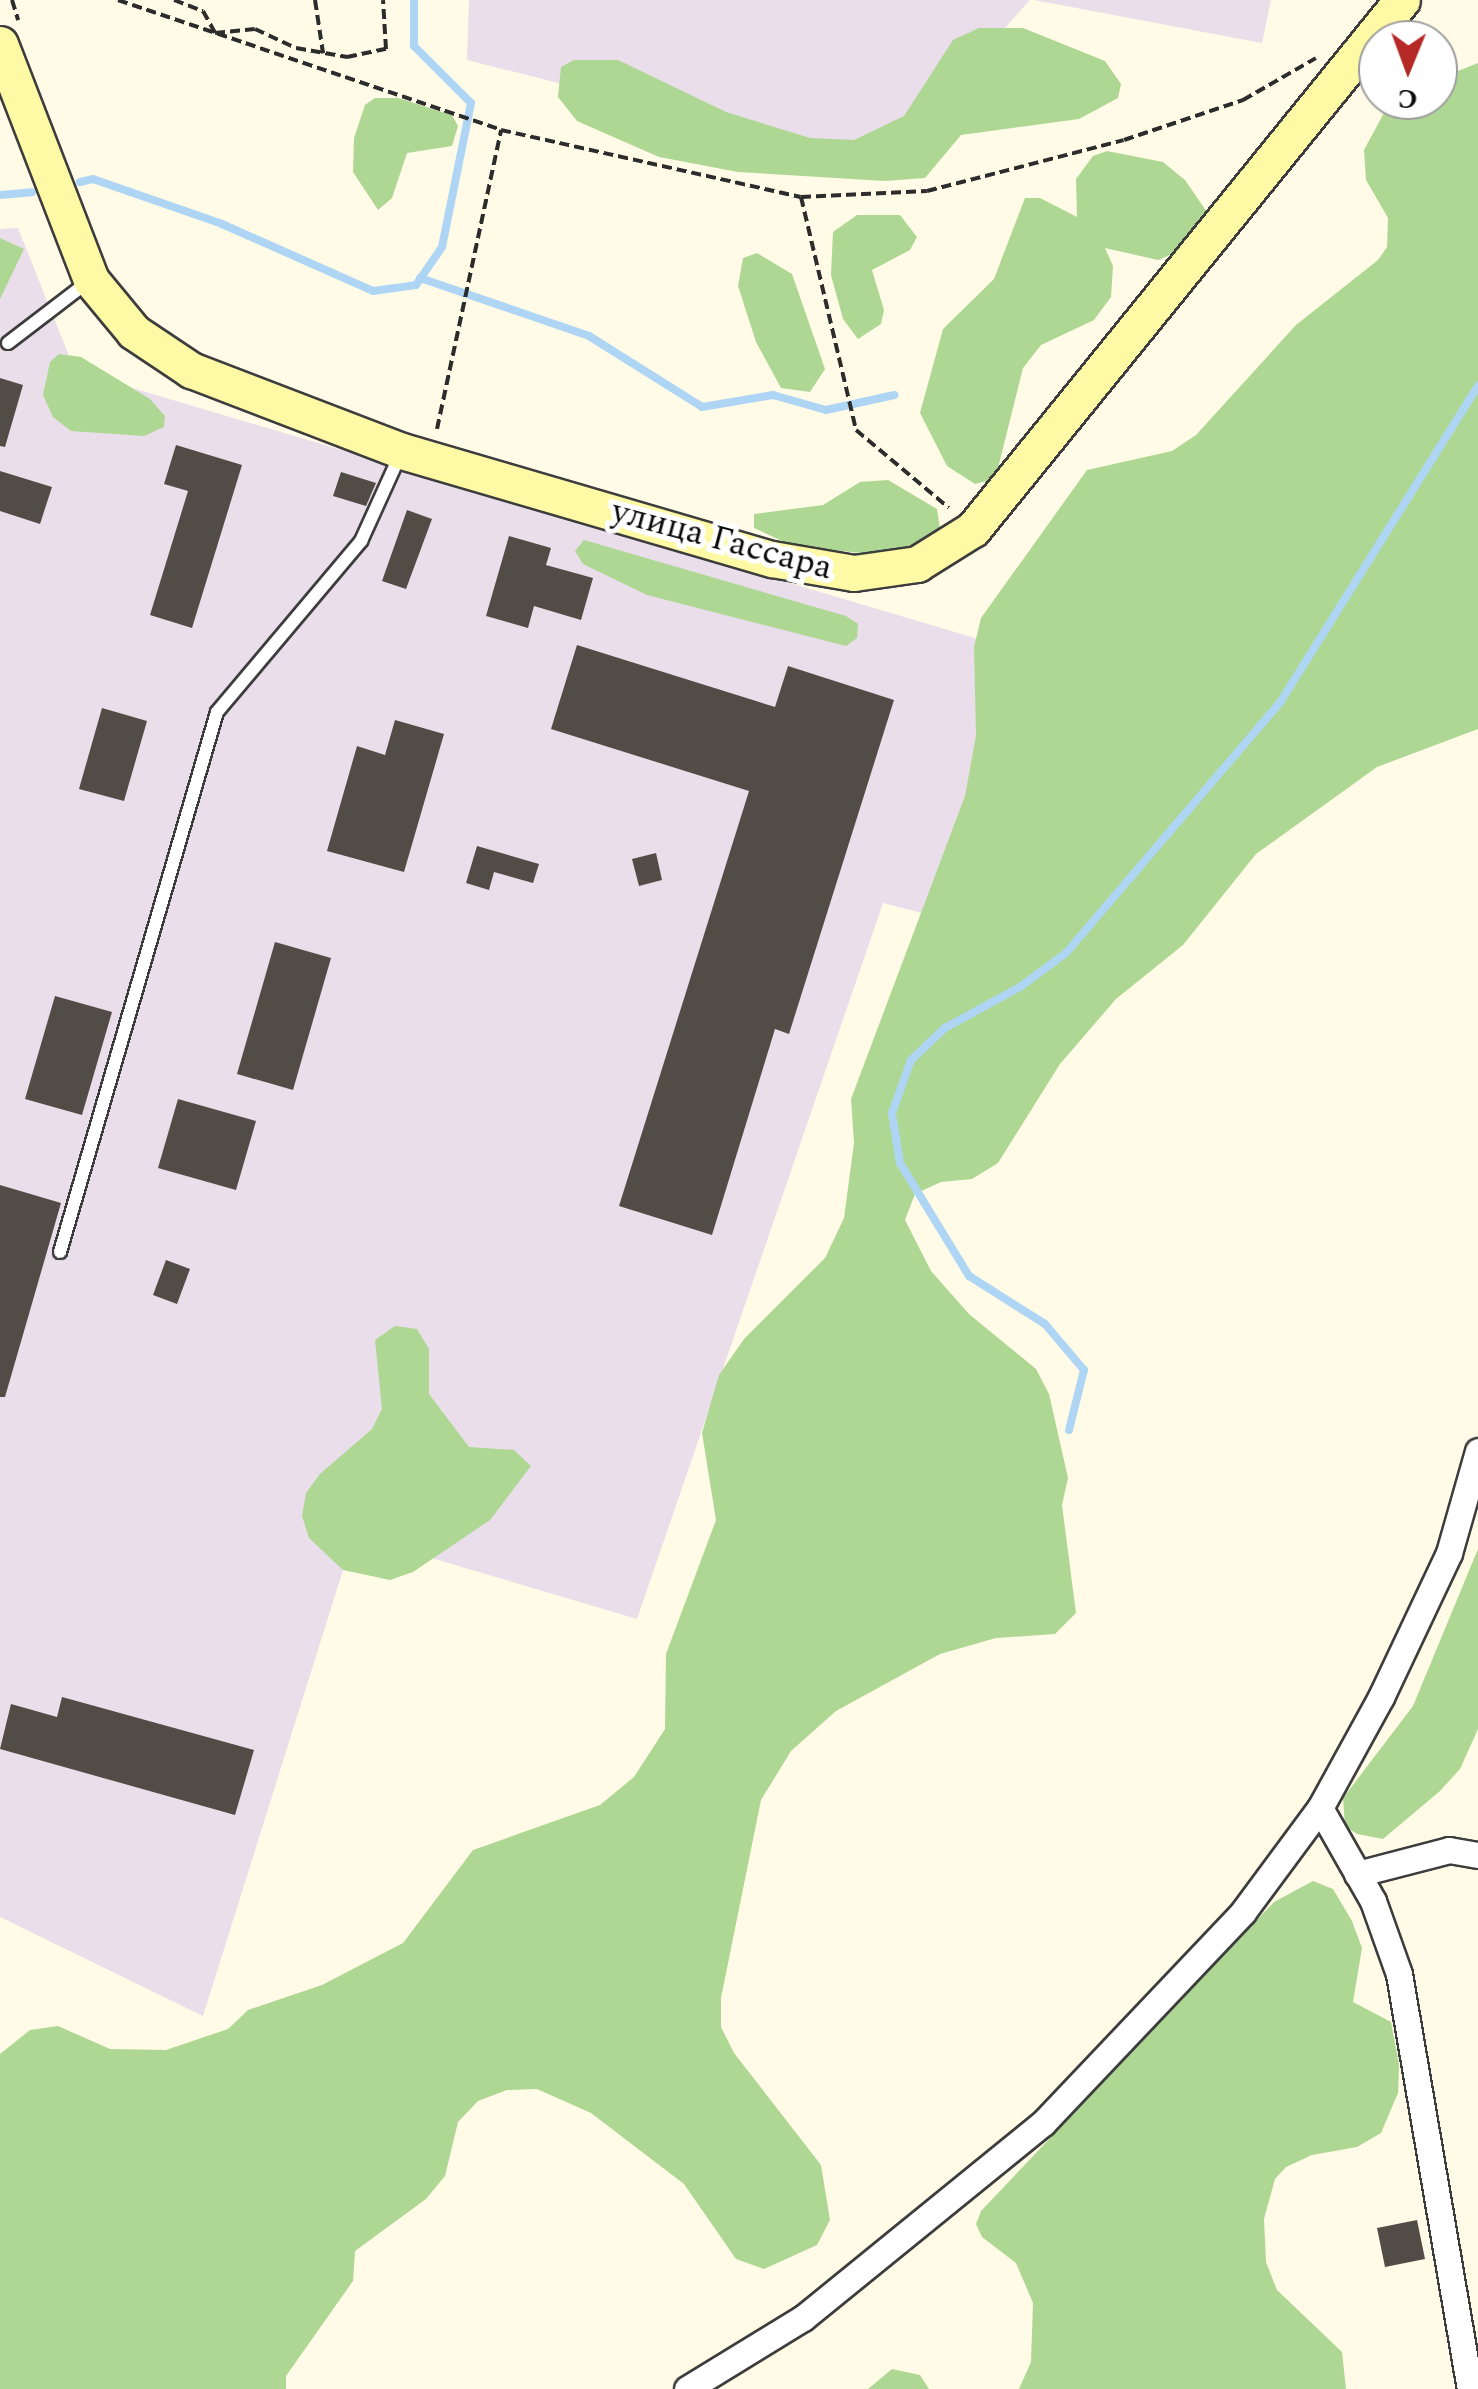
<!DOCTYPE html>
<html>
<head>
<meta charset="utf-8">
<style>
  body { margin:0 }
  #map { position:relative; width:1478px; height:2389px; overflow:hidden; background:#fffbe7; font-family:Spectral,serif }
  div>[style] { position:absolute }
  .industrial>* { inset:0; background:#e9dee9 }
  .forest>* { inset:0; background:#aed793 }
  .stream>* { height:8px; margin:-4px; padding:0 4px; transform-origin:4px; border-radius:4px; background:#aed6f4 }
  .building>* { inset:0; background:#524c47 }
  .path>* { height:4px; margin-top:-2px; transform-origin:0; background:repeating-linear-gradient(90deg,#2c2c2c 0 10px,transparent 0 15px) }
  .roads { filter:drop-shadow(2px 0 #3d3d3d) drop-shadow(-2px 0 #3d3d3d) drop-shadow(0 2px #3d3d3d) drop-shadow(0 -2px #3d3d3d) }
  .lane>* { height:12px; margin:-6px; padding:0 6px; transform-origin:6px; border-radius:6px; background:#fff }
  .street>* { height:25px; margin:-12.5px; padding:0 12.5px; transform-origin:12.5px; border-radius:12.5px; background:#fff }
  .secondary>* { height:35px; margin:-17.5px; padding:0 17.5px; transform-origin:17.5px; border-radius:17.5px; background:#fdf9a4 }
  span { translate:-50% -50%; white-space:nowrap; text-align:center; line-height:1.15; -webkit-text-stroke:10px #fff; paint-order:stroke }
  .street-label { font-size:35px; color:#0a0a0a }
  .north { position:absolute; left:1358px; top:20px; width:100px; height:100px; box-sizing:border-box; background:#fff; border:2px solid #9d9d9d; border-radius:50%; rotate:181deg; font-size:28px; font-weight:700; line-height:40px; text-align:center; color:#0a0a0a }
  .north::after { content:''; display:block; margin:auto; width:35px; height:45px; background:#b62826; clip-path:polygon(50% 0,100% 100%,50% 72%,0 100%) }
</style>
</head>
<body>
<div id="map">
  <div class="industrial">
    <div style="clip-path:polygon(469px 0,1030px 0,882px 165px,467px 60px)"></div>
    <div style="clip-path:polygon(1034px 0,1271px 0,1262px 43px)"></div>
    <div style="clip-path:polygon(18px 228px,75px 371px,1022px 652px,930px 915px,883px 903px,637px 1619px,354px 1535px,203px 2016px,0 1917px,0 229px)"></div>
  </div>
  <div class="forest">
    <div style="clip-path:polygon(979px 28px,1023px 28px,1105px 61px,1121px 84px,1118px 98px,1079px 119px,961px 135px,925px 178px,885px 181px,738px 172px,659px 157px,577px 121px,558px 97px,561px 67px,574px 60px,618px 60px,726px 112px,810px 138px,854px 140px,904px 116px,953px 40px)"></div>
    <div style="clip-path:polygon(1478px 63px,1478px 729px,1377px 767px,1256px 854px,1183px 945px,1116px 999px,1060px 1064px,998px 1163px,972px 1179px,941px 1182px,915px 1194px,905px 1220px,931px 1271px,969px 1314px,1036px 1369px,1049px 1394px,1068px 1478px,1062px 1505px,1076px 1613px,1055px 1634px,996px 1638px,940px 1654px,836px 1711px,791px 1751px,761px 1800px,721px 1998px,721px 2027px,734px 2053px,821px 2165px,830px 2220px,817px 2245px,764px 2269px,736px 2259px,684px 2184px,591px 2113px,537px 2089px,507px 2090px,478px 2101px,458px 2122px,445px 2176px,426px 2199px,355px 2251px,353px 2281px,286px 2376px,286px 2389px,0 2389px,0 2054px,30px 2030px,58px 2026px,110px 2049px,166px 2050px,228px 2029px,248px 2010px,322px 1985px,403px 1943px,473px 1850px,600px 1805px,634px 1777px,665px 1729px,666px 1654px,716px 1520px,702px 1433px,719px 1375px,744px 1339px,825px 1258px,844px 1218px,854px 1143px,851px 1099px,965px 796px,976px 736px,974px 647px,981px 618px,1087px 470px,1172px 451px,1196px 435px,1296px 325px,1378px 260px,1387px 247px,1388px 218px,1366px 180px,1364px 150px,1385px 111px,1400px 100px,1438px 100px,1438px 79px)"></div>
    <div style="clip-path:polygon(375px 98px,398px 98px,452px 115px,458px 126px,452px 146px,407px 153px,392px 198px,378px 210px,353px 172px,354px 138px,365px 105px)"></div>
    <div style="clip-path:polygon(1107px 151px,1163px 162px,1185px 180px,1209px 215px,1185px 249px,1158px 260px,1105px 248px,1113px 266px,1111px 297px,1094px 320px,1041px 345px,1023px 368px,998px 468px,990px 480px,975px 484px,947px 466px,920px 413px,943px 329px,994px 279px,1025px 198px,1040px 198px,1077px 217px,1076px 179px,1093px 156px)"></div>
    <div style="clip-path:polygon(857px 215px,900px 215px,917px 237px,910px 250px,872px 270px,884px 310px,881px 324px,858px 339px,843px 319px,831px 275px,833px 232px)"></div>
    <div style="clip-path:polygon(0 238px,24px 249px,0 299px)"></div>
    <div style="clip-path:polygon(757px 253px,792px 274px,825px 369px,810px 392px,781px 388px,756px 342px,738px 286px,743px 258px)"></div>
    <div style="clip-path:polygon(59px 354px,81px 357px,150px 399px,165px 416px,164px 427px,144px 436px,71px 431px,53px 417px,43px 395px,50px 362px)"></div>
    <div style="clip-path:polygon(888px 480px,937px 509px,941px 536px,881px 555px,793px 546px,754px 528px,754px 514px,823px 505px,860px 482px)"></div>
    <div style="clip-path:polygon(584px 540px,846px 616px,858px 624px,857px 638px,846px 646px,647px 595px,583px 564px,575px 551px)"></div>
    <div style="clip-path:polygon(395px 1326px,417px 1329px,429px 1349px,429px 1394px,469px 1447px,514px 1450px,531px 1466px,490px 1520px,413px 1572px,390px 1580px,343px 1570px,309px 1538px,302px 1516px,306px 1493px,320px 1474px,372px 1429px,382px 1409px,375px 1340px)"></div>
    <div style="clip-path:polygon(1478px 1549px,1478px 1729px,1460px 1769px,1440px 1791px,1383px 1839px,1357px 1834px,1345px 1826px,1343px 1798px,1413px 1706px)"></div>
    <div style="clip-path:polygon(1313px 1881px,1333px 1889px,1352px 1921px,1362px 1948px,1353px 2002px,1391px 2022px,1399px 2064px,1398px 2093px,1381px 2133px,1357px 2147px,1312px 2155px,1286px 2167px,1275px 2179px,1264px 2219px,1266px 2262px,1277px 2290px,1342px 2352px,1346px 2389px,1019px 2389px,1031px 2362px,1033px 2303px,1016px 2263px,982px 2237px,976px 2224px,981px 2211px,1274px 1902px)"></div>
    <div style="clip-path:polygon(892px 2369px,920px 2375px,929px 2389px,868px 2389px)"></div>
  </div>
  <div class="stream">
    <div style="left:80px;top:182px;width:13px;rotate:-13deg"></div>
    <div style="left:93px;top:179px;width:137px;rotate:19.2deg"></div>
    <div style="left:222px;top:224px;width:165px;rotate:23.9deg"></div>
    <div style="left:373px;top:291px;width:43px;rotate:-7.9deg"></div>
    <div style="left:416px;top:285px;width:46px;rotate:-55.6deg"></div>
    <div style="left:442px;top:247px;width:147px;rotate:-78.6deg"></div>
    <div style="left:471px;top:103px;width:81px;rotate:-135deg"></div>
    <div style="left:414px;top:46px;width:46px;rotate:-90deg"></div>
    <div style="left:0;top:195px;width:32px;rotate:-5deg"></div>
    <div style="left:420px;top:278px;width:179px;rotate:18.9deg"></div>
    <div style="left:589px;top:336px;width:133px;rotate:32.1deg"></div>
    <div style="left:702px;top:407px;width:72px;rotate:-9.6deg"></div>
    <div style="left:773px;top:395px;width:55px;rotate:15.8deg"></div>
    <div style="left:826px;top:410px;width:70px;rotate:-12.4deg"></div>
    <div style="left:1069px;top:1430px;width:62px;rotate:-76deg"></div>
    <div style="left:1084px;top:1370px;width:60px;rotate:-130.3deg"></div>
    <div style="left:1045px;top:1324px;width:90px;rotate:-147.7deg"></div>
    <div style="left:969px;top:1276px;width:132px;rotate:-121.4deg"></div>
    <div style="left:900px;top:1163px;width:51px;rotate:-99.1deg"></div>
    <div style="left:892px;top:1113px;width:56px;rotate:-70.3deg"></div>
    <div style="left:911px;top:1060px;width:47px;rotate:-43.3deg"></div>
    <div style="left:945px;top:1028px;width:85px;rotate:-28.7deg"></div>
    <div style="left:1020px;top:987px;width:57px;rotate:-36.5deg"></div>
    <div style="left:1066px;top:953px;width:331px;rotate:-49.5deg"></div>
    <div style="left:1281px;top:701px;width:372px;rotate:-58deg"></div>
  </div>
  <div class="building">
    <div style="clip-path:polygon(0 378px,23px 385px,5px 447px,0 446px)"></div>
    <div style="clip-path:polygon(176px 445px,242px 465px,192px 628px,150px 615px,188px 491px,164px 484px)"></div>
    <div style="clip-path:polygon(0 471px,52px 487px,40px 524px,0 511px)"></div>
    <div style="clip-path:polygon(341px 472px,376px 483px,366px 506px,333px 496px)"></div>
    <div style="clip-path:polygon(407px 510px,432px 519px,406px 589px,382px 581px)"></div>
    <div style="clip-path:polygon(509px 536px,551px 548px,546px 565px,593px 578px,581px 620px,534px 606px,528px 628px,486px 616px)"></div>
    <div style="clip-path:polygon(577px 645px,775px 707px,788px 666px,894px 700px,789px 1034px,775px 1029px,712px 1235px,619px 1206px,749px 791px,551px 729px)"></div>
    <div style="clip-path:polygon(102px 708px,147px 721px,124px 801px,79px 789px)"></div>
    <div style="clip-path:polygon(395px 720px,444px 734px,404px 872px,327px 851px,357px 746px,385px 755px)"></div>
    <div style="clip-path:polygon(477px 846px,539px 864px,533px 883px,494px 872px,489px 890px,466px 883px)"></div>
    <div style="clip-path:polygon(656px 853px,662px 880px,639px 886px,632px 859px)"></div>
    <div style="clip-path:polygon(275px 942px,331px 958px,293px 1090px,237px 1074px)"></div>
    <div style="clip-path:polygon(55px 996px,112px 1012px,82px 1115px,25px 1099px)"></div>
    <div style="clip-path:polygon(178px 1099px,256px 1121px,236px 1190px,158px 1168px)"></div>
    <div style="clip-path:polygon(0 1185px,61px 1203px,5px 1397px,0 1397px)"></div>
    <div style="clip-path:polygon(166px 1260px,190px 1269px,177px 1304px,153px 1295px)"></div>
    <div style="clip-path:polygon(62px 1697px,254px 1750px,235px 1815px,0 1749px,11px 1704px,57px 1717px)"></div>
    <div style="clip-path:polygon(1417px 2220px,1425px 2259px,1385px 2267px,1377px 2228px)"></div>
  </div>
  <div class="path">
    <div style="left:12px;top:0;width:21px;rotate:73deg"></div>
    <div style="left:118px;top:0;width:404px;rotate:18.7deg"></div>
    <div style="left:501px;top:130px;width:307px;rotate:12.6deg"></div>
    <div style="left:801px;top:197px;width:126px;rotate:-2.7deg"></div>
    <div style="left:927px;top:191px;width:203px;rotate:-14.5deg"></div>
    <div style="left:1124px;top:140px;width:126px;rotate:-18.6deg"></div>
    <div style="left:1243px;top:100px;width:84px;rotate:-29.9deg"></div>
    <div style="left:174px;top:0;width:31px;rotate:21deg"></div>
    <div style="left:203px;top:11px;width:25px;rotate:61deg"></div>
    <div style="left:215px;top:33px;width:40px;rotate:-5.7deg"></div>
    <div style="left:255px;top:29px;width:45px;rotate:24.9deg"></div>
    <div style="left:296px;top:48px;width:52px;rotate:10deg"></div>
    <div style="left:347px;top:57px;width:40px;rotate:-12deg"></div>
    <div style="left:386px;top:49px;width:49px;rotate:-93.5deg"></div>
    <div style="left:315px;top:0;width:54px;rotate:81.4deg"></div>
    <div style="left:801px;top:197px;width:239px;rotate:76.7deg"></div>
    <div style="left:856px;top:430px;width:121px;rotate:40deg"></div>
    <div style="left:437px;top:429px;width:306px;rotate:-77.9deg"></div>
  </div>
  <div class="roads">
    <div class="lane">
      <div style="left:8px;top:343px;width:102px;rotate:-37.4deg"></div>
      <div style="left:60px;top:1252px;width:562px;rotate:-73.79deg"></div>
      <div style="left:217px;top:712px;width:224px;rotate:-49.9deg"></div>
      <div style="left:361px;top:541px;width:97px;rotate:-65.6deg"></div>
    </div>
    <div class="street">
      <div style="left:1320px;top:1808px;width:107px;rotate:60.3deg"></div>
      <div style="left:1373px;top:1901px;width:77px;rotate:70.4deg"></div>
      <div style="left:1399px;top:1974px;width:421px;rotate:80.3deg"></div>
      <div style="left:1357px;top:1874px;width:95px;rotate:-14.6deg"></div>
      <div style="left:1449px;top:1850px;width:29px;rotate:10deg"></div>
      <div style="left:687px;top:2389px;width:136px;rotate:-31.5deg"></div>
      <div style="left:803px;top:2318px;width:309px;rotate:-39.1deg"></div>
      <div style="left:1043px;top:2123px;width:291px;rotate:-46.5deg"></div>
      <div style="left:1243px;top:1912px;width:129px;rotate:-53.5deg"></div>
      <div style="left:1320px;top:1808px;width:127px;rotate:-61.2deg"></div>
      <div style="left:1381px;top:1697px;width:159px;rotate:-64.7deg"></div>
      <div style="left:1449px;top:1553px;width:106px;rotate:-74.1deg"></div>
    </div>
    <div class="secondary">
      <div style="left:0;top:44px;width:253px;rotate:68.9deg"></div>
      <div style="left:91px;top:280px;width:67px;rotate:50.4deg"></div>
      <div style="left:134px;top:332px;width:69px;rotate:33.7deg"></div>
      <div style="left:191px;top:370px;width:226px;rotate:21deg"></div>
      <div style="left:402px;top:451px;width:385px;rotate:16.3deg"></div>
      <div style="left:772px;top:559px;width:83px;rotate:9.7deg"></div>
      <div style="left:854px;top:573px;width:64px;rotate:-8.1deg"></div>
      <div style="left:917px;top:564px;width:66px;rotate:-32deg"></div>
      <div style="left:973px;top:529px;width:681px;rotate:-50.96deg"></div>
    </div>
  </div>
  <div class="street-label">
    <span style="left:722px;top:540px;rotate:15deg">улица Гассара</span>
  </div>
  <div class="north">С</div>
</div>
</body>
</html>
